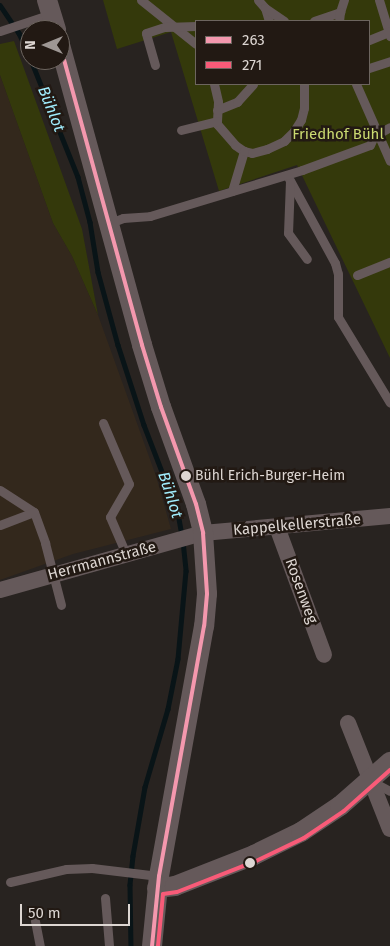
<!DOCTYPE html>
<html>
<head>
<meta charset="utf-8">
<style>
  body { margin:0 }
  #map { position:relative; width:390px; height:946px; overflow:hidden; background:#282320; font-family:"Fira Sans",sans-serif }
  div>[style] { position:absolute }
  .industrial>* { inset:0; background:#33281c }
  .green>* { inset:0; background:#34390b }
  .stream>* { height:4.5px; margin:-2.25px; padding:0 2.25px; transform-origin:2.25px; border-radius:2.25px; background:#091417 }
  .service>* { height:9px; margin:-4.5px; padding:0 4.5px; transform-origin:4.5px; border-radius:4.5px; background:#65595a }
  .minor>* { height:16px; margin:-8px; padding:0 8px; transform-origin:8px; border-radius:8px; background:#65595a }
  .tertiary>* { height:20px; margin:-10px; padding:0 10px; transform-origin:10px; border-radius:10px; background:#65595a }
  .bus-1>* { height:4px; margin:-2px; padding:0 2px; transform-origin:2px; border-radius:2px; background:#f498ae }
  .bus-2>* { height:4px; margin:-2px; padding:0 2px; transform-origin:2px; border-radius:2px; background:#f85b78 }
  .dots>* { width:14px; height:14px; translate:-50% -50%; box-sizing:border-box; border:2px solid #221913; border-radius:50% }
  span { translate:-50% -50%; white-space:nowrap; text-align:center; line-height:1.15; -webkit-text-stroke:5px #221913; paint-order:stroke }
  .bus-label { font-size:14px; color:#ddd6d2 }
  .left { translate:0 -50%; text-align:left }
  .park-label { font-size:15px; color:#cbda71 }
  .street-label { font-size:15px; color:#ddd6d2 }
  .water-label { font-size:16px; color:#a1eefe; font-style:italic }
  .legend { position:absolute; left:195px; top:20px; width:175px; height:65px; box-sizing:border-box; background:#221913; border:1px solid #6d655f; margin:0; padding:6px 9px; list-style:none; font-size:15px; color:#ddd6d2 }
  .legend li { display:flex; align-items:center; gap:10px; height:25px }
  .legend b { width:25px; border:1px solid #6d655f }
  .north { position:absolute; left:20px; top:20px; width:50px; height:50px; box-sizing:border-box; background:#221913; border:1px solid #6d655f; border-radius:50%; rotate:270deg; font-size:14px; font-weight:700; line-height:20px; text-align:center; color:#ddd6d2 }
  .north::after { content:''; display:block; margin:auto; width:18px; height:22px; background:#9e9794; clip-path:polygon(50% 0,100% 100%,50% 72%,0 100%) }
  .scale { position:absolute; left:20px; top:904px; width:110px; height:22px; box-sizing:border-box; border:2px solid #ddd6d2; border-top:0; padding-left:6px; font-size:15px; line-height:18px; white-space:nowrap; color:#ddd6d2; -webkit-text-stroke:4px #221913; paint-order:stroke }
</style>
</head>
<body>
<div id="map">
  <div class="industrial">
    <div style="clip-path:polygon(0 75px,53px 223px,72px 256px,98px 315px,156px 476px,171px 529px,73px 554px,0 580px)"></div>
  </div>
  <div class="green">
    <div style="clip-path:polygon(evenodd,103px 0,390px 0,390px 358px,297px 165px,219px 191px,171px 32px,117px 49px,103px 0,196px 21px,369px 21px,369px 84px,196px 84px,196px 21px)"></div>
    <div style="clip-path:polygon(14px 41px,82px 229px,98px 315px,72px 256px,53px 223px,0 75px,0 44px)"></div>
  </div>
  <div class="stream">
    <div style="left:0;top:5px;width:34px;rotate:56deg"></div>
    <div style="left:19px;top:33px;width:26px;rotate:65deg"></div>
    <div style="left:31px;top:60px;width:126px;rotate:68.1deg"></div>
    <div style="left:78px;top:177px;width:47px;rotate:75.1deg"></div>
    <div style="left:90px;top:222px;width:51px;rotate:80.9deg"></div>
    <div style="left:98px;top:272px;width:76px;rotate:74.7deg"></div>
    <div style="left:118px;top:345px;width:84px;rotate:72deg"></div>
    <div style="left:144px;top:425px;width:94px;rotate:68.9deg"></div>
    <div style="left:178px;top:513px;width:28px;rotate:80deg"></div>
    <div style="left:183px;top:541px;width:30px;rotate:84deg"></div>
    <div style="left:186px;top:571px;width:88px;rotate:95.2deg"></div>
    <div style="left:178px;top:659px;width:51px;rotate:101.3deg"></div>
    <div style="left:168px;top:709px;width:81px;rotate:106.4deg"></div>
    <div style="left:145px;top:787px;width:70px;rotate:99.9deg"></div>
    <div style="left:133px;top:856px;width:29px;rotate:96deg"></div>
    <div style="left:130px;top:885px;width:61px;rotate:89.1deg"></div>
  </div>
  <div class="service">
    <div style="left:141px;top:0;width:70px;rotate:38.7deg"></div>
    <div style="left:258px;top:0;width:11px;rotate:49deg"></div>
    <div style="left:265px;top:8px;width:14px;rotate:73deg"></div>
    <div style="left:379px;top:0;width:38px;rotate:73deg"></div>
    <div style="left:265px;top:8px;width:23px;rotate:34deg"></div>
    <div style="left:340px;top:12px;width:13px;rotate:-72deg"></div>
    <div style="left:314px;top:21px;width:28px;rotate:-19deg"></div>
    <div style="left:340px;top:12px;width:9px;rotate:96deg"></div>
    <div style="left:0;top:31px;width:54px;rotate:-18.4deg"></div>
    <div style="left:369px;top:40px;width:22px;rotate:-22deg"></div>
    <div style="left:155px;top:65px;width:33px;rotate:-106deg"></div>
    <div style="left:146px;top:33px;width:20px;rotate:-18deg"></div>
    <div style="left:165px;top:27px;width:31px;rotate:-2deg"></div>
    <div style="left:369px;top:68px;width:22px;rotate:-18deg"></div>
    <div style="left:214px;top:84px;width:18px;rotate:77deg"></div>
    <div style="left:218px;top:102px;width:22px;rotate:93deg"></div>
    <div style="left:217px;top:124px;width:28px;rotate:49deg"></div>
    <div style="left:235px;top:145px;width:11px;rotate:34deg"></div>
    <div style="left:356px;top:84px;width:84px;rotate:66.2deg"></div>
    <div style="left:217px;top:110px;width:22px;rotate:-22deg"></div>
    <div style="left:237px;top:102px;width:24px;rotate:-48deg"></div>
    <div style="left:181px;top:130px;width:37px;rotate:-14deg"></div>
    <div style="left:287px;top:175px;width:100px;rotate:61.4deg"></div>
    <div style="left:335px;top:263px;width:11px;rotate:75deg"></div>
    <div style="left:338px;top:274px;width:43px;rotate:90deg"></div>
    <div style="left:338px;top:317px;width:100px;rotate:58.8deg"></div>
    <div style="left:290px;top:181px;width:52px;rotate:92.2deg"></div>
    <div style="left:288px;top:233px;width:32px;rotate:54deg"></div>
    <div style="left:232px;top:191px;width:42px;rotate:-73.3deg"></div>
    <div style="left:244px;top:151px;width:8px;rotate:14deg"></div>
    <div style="left:252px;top:153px;width:16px;rotate:-15deg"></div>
    <div style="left:267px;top:149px;width:19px;rotate:-25deg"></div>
    <div style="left:284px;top:141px;width:14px;rotate:-45deg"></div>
    <div style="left:294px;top:131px;width:13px;rotate:-58deg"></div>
    <div style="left:301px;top:120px;width:12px;rotate:-76deg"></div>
    <div style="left:304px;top:108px;width:24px;rotate:-90deg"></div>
    <div style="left:110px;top:223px;width:14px;rotate:-21deg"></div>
    <div style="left:123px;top:218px;width:27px;rotate:-4deg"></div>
    <div style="left:150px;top:216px;width:159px;rotate:-16.8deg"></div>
    <div style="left:302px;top:170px;width:72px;rotate:-20.2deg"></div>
    <div style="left:370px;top:145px;width:10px;rotate:-66deg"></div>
    <div style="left:374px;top:136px;width:18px;rotate:-29deg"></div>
    <div style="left:357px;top:275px;width:35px;rotate:-22deg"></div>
    <div style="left:103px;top:423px;width:66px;rotate:66.9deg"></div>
    <div style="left:129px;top:484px;width:38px;rotate:120deg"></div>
    <div style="left:110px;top:517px;width:40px;rotate:66.6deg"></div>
    <div style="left:0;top:490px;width:40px;rotate:32.9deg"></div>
    <div style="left:34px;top:512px;width:33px;rotate:70deg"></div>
    <div style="left:45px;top:543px;width:64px;rotate:75.5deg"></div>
    <div style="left:0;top:525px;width:36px;rotate:-21deg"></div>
    <div style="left:371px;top:781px;width:21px;rotate:28deg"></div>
    <div style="left:10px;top:882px;width:57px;rotate:-13.1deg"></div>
    <div style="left:66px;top:869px;width:26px;rotate:-2deg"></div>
    <div style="left:92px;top:868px;width:67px;rotate:6.8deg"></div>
    <div style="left:105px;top:898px;width:48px;rotate:85.2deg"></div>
    <div style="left:35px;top:921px;width:25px;rotate:79deg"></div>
  </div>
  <div class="minor">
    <div style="left:277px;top:527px;width:136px;rotate:69.8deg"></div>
    <div style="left:0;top:590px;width:211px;rotate:-15.7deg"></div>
    <div style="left:203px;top:533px;width:188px;rotate:-5.2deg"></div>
    <div style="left:348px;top:723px;width:114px;rotate:68.4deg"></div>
  </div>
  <div class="tertiary">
    <div style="left:47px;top:0;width:31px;rotate:73deg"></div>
    <div style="left:60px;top:45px;width:311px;rotate:74.7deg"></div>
    <div style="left:142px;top:345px;width:65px;rotate:73deg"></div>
    <div style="left:161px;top:407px;width:103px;rotate:70.2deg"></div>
    <div style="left:196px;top:504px;width:30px;rotate:76deg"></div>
    <div style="left:203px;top:533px;width:61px;rotate:86.2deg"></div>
    <div style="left:207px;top:594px;width:32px;rotate:95deg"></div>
    <div style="left:204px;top:626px;width:254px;rotate:100.2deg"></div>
    <div style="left:159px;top:876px;width:70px;rotate:95.7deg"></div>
    <div style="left:157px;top:888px;width:18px;rotate:-6deg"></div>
    <div style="left:175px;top:886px;width:85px;rotate:-21.4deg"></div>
    <div style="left:254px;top:855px;width:52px;rotate:-26.1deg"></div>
    <div style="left:301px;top:832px;width:47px;rotate:-33.7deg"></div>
    <div style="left:340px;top:806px;width:67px;rotate:-41.3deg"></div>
  </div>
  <div class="bus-1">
    <div style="left:60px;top:45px;width:311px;rotate:74.7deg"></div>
    <div style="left:142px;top:345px;width:65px;rotate:73deg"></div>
    <div style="left:161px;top:407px;width:103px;rotate:70.2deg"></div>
    <div style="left:196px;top:504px;width:30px;rotate:76deg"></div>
    <div style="left:203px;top:533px;width:61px;rotate:86.2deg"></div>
    <div style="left:207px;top:594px;width:32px;rotate:95deg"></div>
    <div style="left:204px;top:626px;width:254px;rotate:100.2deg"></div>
    <div style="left:159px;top:876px;width:70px;rotate:95.7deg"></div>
  </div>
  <div class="bus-2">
    <div style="left:158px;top:946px;width:52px;rotate:-84.5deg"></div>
    <div style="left:163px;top:894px;width:14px;rotate:-8deg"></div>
    <div style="left:177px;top:892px;width:85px;rotate:-21.4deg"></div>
    <div style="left:256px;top:861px;width:53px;rotate:-25.6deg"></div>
    <div style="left:304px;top:838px;width:48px;rotate:-34deg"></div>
    <div style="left:344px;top:811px;width:62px;rotate:-41.7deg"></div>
  </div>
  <div class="dots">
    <div style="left:186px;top:476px;background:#ddd6d2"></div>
    <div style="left:250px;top:863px;background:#ddd6d2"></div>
  </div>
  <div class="bus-label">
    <span class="left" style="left:195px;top:476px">Bühl Erich-Burger-Heim</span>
  </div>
  <div class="park-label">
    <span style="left:338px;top:135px">Friedhof Bühl</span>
  </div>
  <div class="street-label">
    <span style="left:297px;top:525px;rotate:-5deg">Kappelkellerstraße</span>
    <span style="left:102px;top:561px;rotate:-15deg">Herrmannstraße</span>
    <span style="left:301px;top:591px;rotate:70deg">Rosenweg</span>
  </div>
  <div class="water-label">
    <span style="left:51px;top:109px;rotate:68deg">Bühlot</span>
    <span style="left:170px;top:495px;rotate:72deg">Bühlot</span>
  </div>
  <ul class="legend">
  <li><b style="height:6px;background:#f498ae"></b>263</li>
  <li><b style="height:6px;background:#f85b78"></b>271</li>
  </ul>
  <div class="north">N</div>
  <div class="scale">50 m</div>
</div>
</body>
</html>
